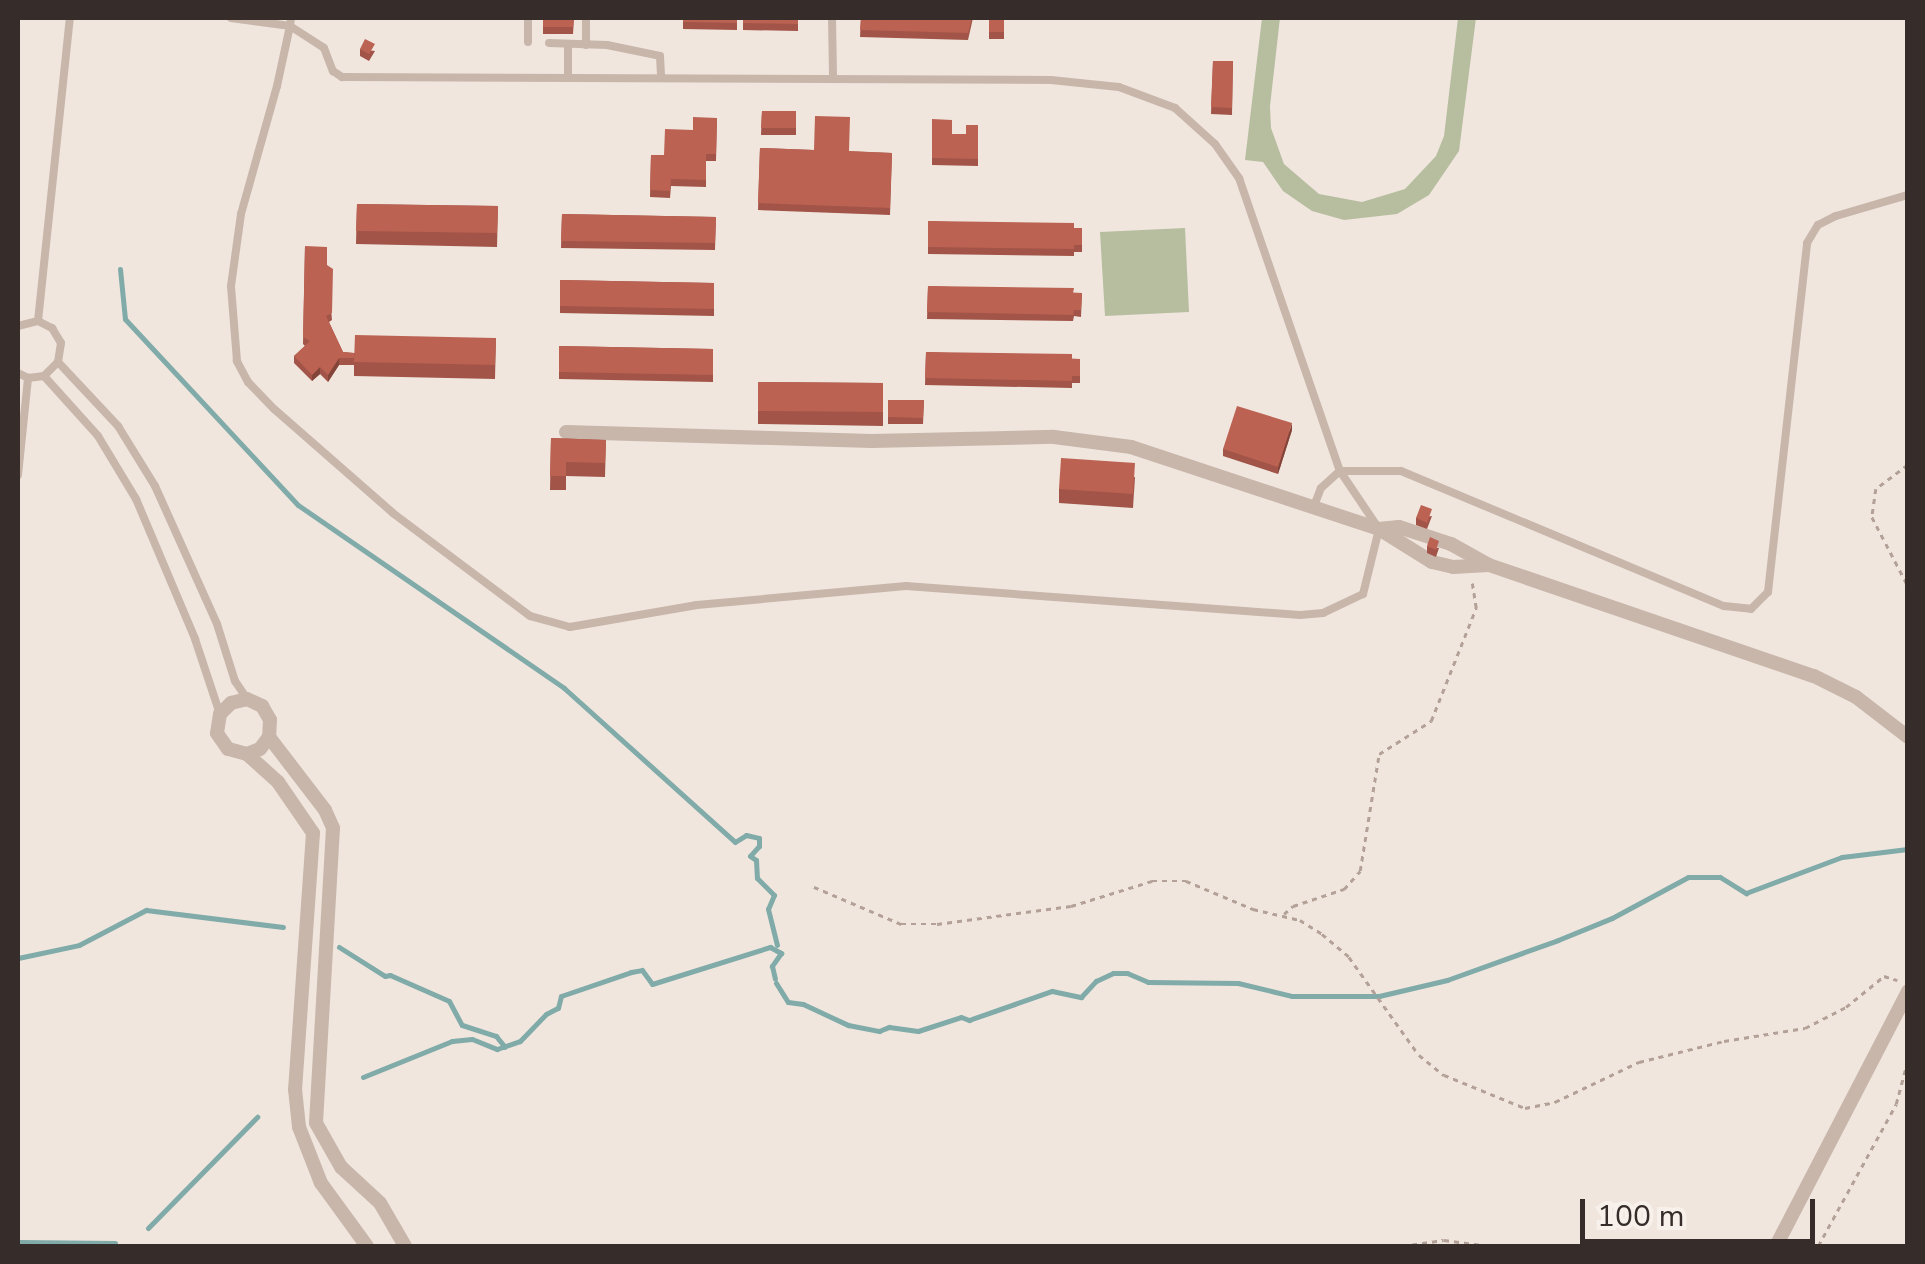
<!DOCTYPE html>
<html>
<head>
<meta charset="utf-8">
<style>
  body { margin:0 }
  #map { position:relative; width:1925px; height:1264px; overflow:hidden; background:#f0e6de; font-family:"Nunito Sans",sans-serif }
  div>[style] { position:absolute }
  .green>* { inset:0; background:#b7bea0 }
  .stream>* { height:5px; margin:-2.5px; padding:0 2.5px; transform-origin:2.5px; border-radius:2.5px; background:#80aba9 }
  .path>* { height:2.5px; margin-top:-1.25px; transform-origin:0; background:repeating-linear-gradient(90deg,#b3a096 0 5px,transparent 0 10px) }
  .service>* { height:8px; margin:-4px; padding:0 4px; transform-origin:4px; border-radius:4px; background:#c8b6ab }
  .minor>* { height:14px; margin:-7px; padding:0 7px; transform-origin:7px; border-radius:7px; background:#c8b6ab }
  .wall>* { inset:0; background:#a15447 }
  .shaded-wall>* { inset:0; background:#834539 }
  .building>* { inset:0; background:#bb6252 }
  span { translate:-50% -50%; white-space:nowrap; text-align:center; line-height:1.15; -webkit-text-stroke:10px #f8f1eb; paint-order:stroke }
  .frame { position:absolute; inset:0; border:20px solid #362d2a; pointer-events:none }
  .scale { position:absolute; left:1580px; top:1199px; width:235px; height:45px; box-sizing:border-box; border:5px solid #362d2a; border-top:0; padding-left:12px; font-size:30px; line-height:35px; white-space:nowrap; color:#362d2a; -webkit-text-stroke:8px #f8f1eb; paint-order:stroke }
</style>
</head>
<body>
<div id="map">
  <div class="green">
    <div style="clip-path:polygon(1262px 18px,1280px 18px,1270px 106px,1271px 128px,1284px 164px,1319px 194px,1362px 202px,1405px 189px,1436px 156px,1444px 136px,1458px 18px,1476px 18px,1459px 151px,1429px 195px,1397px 214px,1344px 220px,1312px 211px,1283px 191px,1263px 162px,1245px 160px)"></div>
    <div style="clip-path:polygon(1185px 228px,1189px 312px,1105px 316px,1100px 232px)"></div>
  </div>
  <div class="stream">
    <div style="left:120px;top:269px;width:50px;rotate:84.3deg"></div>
    <div style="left:125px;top:319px;width:254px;rotate:47.1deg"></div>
    <div style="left:298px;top:505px;width:323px;rotate:34.5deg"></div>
    <div style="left:564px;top:688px;width:230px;rotate:42deg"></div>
    <div style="left:735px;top:842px;width:13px;rotate:-32deg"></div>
    <div style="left:746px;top:835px;width:13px;rotate:13deg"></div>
    <div style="left:759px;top:838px;width:8px;rotate:90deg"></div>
    <div style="left:759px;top:846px;width:13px;rotate:132deg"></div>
    <div style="left:750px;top:856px;width:7px;rotate:34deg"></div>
    <div style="left:756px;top:860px;width:18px;rotate:87deg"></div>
    <div style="left:757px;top:878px;width:24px;rotate:45deg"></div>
    <div style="left:774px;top:895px;width:15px;rotate:113deg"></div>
    <div style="left:768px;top:909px;width:37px;rotate:76deg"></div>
    <div style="left:339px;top:947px;width:54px;rotate:32.2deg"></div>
    <div style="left:385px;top:976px;width:5px;rotate:-11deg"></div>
    <div style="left:390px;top:975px;width:64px;rotate:23.8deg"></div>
    <div style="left:449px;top:1001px;width:27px;rotate:62deg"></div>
    <div style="left:462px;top:1025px;width:36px;rotate:18deg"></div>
    <div style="left:496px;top:1036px;width:14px;rotate:51deg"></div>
    <div style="left:18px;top:958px;width:62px;rotate:-12deg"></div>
    <div style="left:79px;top:945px;width:76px;rotate:-27.6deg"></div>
    <div style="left:146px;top:910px;width:138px;rotate:7.1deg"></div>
    <div style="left:776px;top:983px;width:22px;rotate:58deg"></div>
    <div style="left:788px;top:1002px;width:15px;rotate:8deg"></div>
    <div style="left:803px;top:1004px;width:50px;rotate:25deg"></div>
    <div style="left:848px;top:1025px;width:32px;rotate:11deg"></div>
    <div style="left:879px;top:1031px;width:11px;rotate:-22deg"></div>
    <div style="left:889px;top:1027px;width:29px;rotate:8deg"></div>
    <div style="left:918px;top:1031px;width:45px;rotate:-18deg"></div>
    <div style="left:961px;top:1017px;width:9px;rotate:21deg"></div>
    <div style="left:969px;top:1020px;width:88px;rotate:-19.3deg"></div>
    <div style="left:1052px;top:991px;width:30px;rotate:12deg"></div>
    <div style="left:1081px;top:997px;width:22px;rotate:-47deg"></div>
    <div style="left:1096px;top:981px;width:19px;rotate:-25deg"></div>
    <div style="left:1113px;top:973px;width:14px"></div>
    <div style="left:1127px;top:973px;width:23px;rotate:23deg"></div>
    <div style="left:1148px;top:982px;width:90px;rotate:0.6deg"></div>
    <div style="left:1238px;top:983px;width:56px;rotate:13.5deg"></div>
    <div style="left:1292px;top:996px;width:87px"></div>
    <div style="left:1379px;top:996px;width:70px;rotate:-13.2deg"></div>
    <div style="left:1447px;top:980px;width:118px;rotate:-19.8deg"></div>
    <div style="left:1558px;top:940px;width:58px;rotate:-22.2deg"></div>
    <div style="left:1612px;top:918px;width:86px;rotate:-28.3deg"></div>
    <div style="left:1688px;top:877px;width:32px"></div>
    <div style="left:1720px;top:877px;width:31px;rotate:32deg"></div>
    <div style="left:1746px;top:893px;width:103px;rotate:-20.6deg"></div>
    <div style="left:1842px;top:857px;width:66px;rotate:-6.9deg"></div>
    <div style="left:363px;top:1077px;width:96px;rotate:-22deg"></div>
    <div style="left:452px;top:1041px;width:20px;rotate:-6deg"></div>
    <div style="left:472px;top:1039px;width:27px;rotate:22deg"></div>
    <div style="left:497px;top:1049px;width:24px;rotate:-19deg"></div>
    <div style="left:520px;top:1041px;width:37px;rotate:-46deg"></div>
    <div style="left:546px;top:1014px;width:13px;rotate:-27deg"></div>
    <div style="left:558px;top:1008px;width:12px;rotate:-76deg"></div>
    <div style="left:561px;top:996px;width:74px;rotate:-18.9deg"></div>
    <div style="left:631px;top:972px;width:11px;rotate:-10deg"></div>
    <div style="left:642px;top:970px;width:17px;rotate:54deg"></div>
    <div style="left:652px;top:984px;width:124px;rotate:-17.4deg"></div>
    <div style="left:770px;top:947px;width:13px;rotate:29deg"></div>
    <div style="left:781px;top:953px;width:16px;rotate:125deg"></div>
    <div style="left:772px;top:966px;width:13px;rotate:77deg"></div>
    <div style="left:148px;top:1228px;width:156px;rotate:-45.5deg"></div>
    <div style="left:18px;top:1242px;width:97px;rotate:0.6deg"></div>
  </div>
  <div class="path">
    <div style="left:1908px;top:465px;width:40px;rotate:143deg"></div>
    <div style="left:1876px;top:489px;width:28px;rotate:98deg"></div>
    <div style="left:1872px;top:517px;width:78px;rotate:62.4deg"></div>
    <div style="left:814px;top:887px;width:95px;rotate:23deg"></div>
    <div style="left:901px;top:924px;width:36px"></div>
    <div style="left:937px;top:924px;width:135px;rotate:-7.7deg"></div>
    <div style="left:1071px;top:906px;width:85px;rotate:-17.2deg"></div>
    <div style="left:1152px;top:881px;width:34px"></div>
    <div style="left:1186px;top:881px;width:73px;rotate:22.7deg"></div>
    <div style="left:1253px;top:909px;width:48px;rotate:13.2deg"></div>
    <div style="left:1300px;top:920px;width:26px;rotate:32deg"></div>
    <div style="left:1322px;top:934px;width:35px;rotate:40deg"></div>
    <div style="left:1349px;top:957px;width:120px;rotate:54.5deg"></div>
    <div style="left:1419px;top:1055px;width:32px;rotate:39deg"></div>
    <div style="left:1444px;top:1075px;width:87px;rotate:22.2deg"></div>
    <div style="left:1525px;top:1108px;width:31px;rotate:-11deg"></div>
    <div style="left:1555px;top:1102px;width:93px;rotate:-25.5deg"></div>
    <div style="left:1639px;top:1062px;width:88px;rotate:-13.9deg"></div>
    <div style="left:1724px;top:1041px;width:82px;rotate:-9.1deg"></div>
    <div style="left:1805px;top:1028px;width:46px;rotate:-27.1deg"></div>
    <div style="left:1846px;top:1007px;width:49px;rotate:-39.2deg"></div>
    <div style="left:1884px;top:976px;width:14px;rotate:17deg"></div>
    <div style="left:1284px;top:914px;width:12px;rotate:-42deg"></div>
    <div style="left:1293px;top:906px;width:54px;rotate:-18.4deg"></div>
    <div style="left:1344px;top:889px;width:24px;rotate:-48deg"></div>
    <div style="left:1360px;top:871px;width:119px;rotate:-80.8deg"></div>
    <div style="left:1379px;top:754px;width:62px;rotate:-32.4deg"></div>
    <div style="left:1431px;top:721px;width:122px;rotate:-68.3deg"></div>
    <div style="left:1476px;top:608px;width:25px;rotate:-99deg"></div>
    <div style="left:1402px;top:1246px;width:42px;rotate:-8.1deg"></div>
    <div style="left:1444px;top:1240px;width:46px;rotate:7.4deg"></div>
    <div style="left:1818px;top:1246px;width:162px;rotate:-61.2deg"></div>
    <div style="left:1896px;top:1104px;width:42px;rotate:-75deg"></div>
  </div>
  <div class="service">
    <div style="left:231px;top:18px;width:60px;rotate:7.7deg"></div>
    <div style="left:290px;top:26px;width:40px;rotate:32.9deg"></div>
    <div style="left:324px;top:48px;width:25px;rotate:69deg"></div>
    <div style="left:333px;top:71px;width:11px;rotate:34deg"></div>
    <div style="left:342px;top:77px;width:709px;rotate:0.24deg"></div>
    <div style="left:1051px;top:80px;width:68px;rotate:5.9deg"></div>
    <div style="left:1119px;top:87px;width:60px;rotate:20.6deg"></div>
    <div style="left:1175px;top:108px;width:54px;rotate:42deg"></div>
    <div style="left:1215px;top:144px;width:42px;rotate:54.8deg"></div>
    <div style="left:1239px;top:178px;width:310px;rotate:71deg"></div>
    <div style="left:1340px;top:471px;width:70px;rotate:56.1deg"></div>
    <div style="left:1379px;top:529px;width:67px;rotate:103.8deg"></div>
    <div style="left:1363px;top:594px;width:44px;rotate:154.6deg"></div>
    <div style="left:1323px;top:613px;width:23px;rotate:175deg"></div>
    <div style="left:1300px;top:615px;width:395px;rotate:-175.8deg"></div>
    <div style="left:906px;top:586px;width:210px;rotate:174.8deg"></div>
    <div style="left:697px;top:605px;width:129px;rotate:170.2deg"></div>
    <div style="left:570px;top:627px;width:41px;rotate:-164.6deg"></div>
    <div style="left:530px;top:616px;width:171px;rotate:-143.1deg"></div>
    <div style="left:393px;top:513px;width:158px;rotate:-138.8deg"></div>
    <div style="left:274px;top:409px;width:37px;rotate:-134deg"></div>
    <div style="left:248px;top:382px;width:24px;rotate:-118deg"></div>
    <div style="left:237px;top:361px;width:75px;rotate:-94.6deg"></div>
    <div style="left:231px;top:286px;width:73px;rotate:-82.1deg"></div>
    <div style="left:241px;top:214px;width:133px;rotate:-74.3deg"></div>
    <div style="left:277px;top:86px;width:61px;rotate:-77.8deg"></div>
    <div style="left:290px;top:26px;width:8px;rotate:-83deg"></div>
    <div style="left:586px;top:18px;width:27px;rotate:90deg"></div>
    <div style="left:832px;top:18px;width:60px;rotate:89deg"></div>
    <div style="left:528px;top:42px;width:24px;rotate:-90deg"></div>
    <div style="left:549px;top:43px;width:58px;rotate:2deg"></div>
    <div style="left:607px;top:45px;width:54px;rotate:11.7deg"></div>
    <div style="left:660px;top:56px;width:20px;rotate:87deg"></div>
    <div style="left:568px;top:75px;width:31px;rotate:-90deg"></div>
    <div style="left:38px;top:321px;width:305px;rotate:-84deg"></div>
    <div style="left:18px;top:326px;width:21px;rotate:-14deg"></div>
    <div style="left:38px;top:321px;width:16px;rotate:27deg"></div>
    <div style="left:52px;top:328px;width:17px;rotate:59deg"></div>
    <div style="left:61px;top:343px;width:19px;rotate:99deg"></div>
    <div style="left:58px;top:362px;width:20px;rotate:135deg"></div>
    <div style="left:44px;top:376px;width:16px;rotate:173deg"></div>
    <div style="left:28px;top:378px;width:11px;rotate:-153deg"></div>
    <div style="left:58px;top:362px;width:88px;rotate:46.8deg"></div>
    <div style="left:118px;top:426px;width:70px;rotate:58.3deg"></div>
    <div style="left:155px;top:486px;width:151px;rotate:65.8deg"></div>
    <div style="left:217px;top:624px;width:60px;rotate:72.5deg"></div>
    <div style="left:235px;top:681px;width:22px;rotate:56deg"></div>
    <div style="left:44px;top:376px;width:81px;rotate:48deg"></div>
    <div style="left:98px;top:436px;width:74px;rotate:58.9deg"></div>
    <div style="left:136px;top:499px;width:152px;rotate:67.1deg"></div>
    <div style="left:195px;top:639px;width:79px;rotate:71.6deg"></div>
    <div style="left:18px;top:475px;width:98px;rotate:-84.1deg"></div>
    <div style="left:1314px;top:506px;width:19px;rotate:-69deg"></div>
    <div style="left:1321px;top:488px;width:25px;rotate:-42deg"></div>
    <div style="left:1340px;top:471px;width:61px"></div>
    <div style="left:1401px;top:471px;width:350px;rotate:22.7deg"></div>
    <div style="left:1724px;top:606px;width:27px;rotate:6deg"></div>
    <div style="left:1751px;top:609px;width:24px;rotate:-45deg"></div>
    <div style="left:1768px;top:592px;width:351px;rotate:-83.6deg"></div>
    <div style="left:1807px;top:243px;width:21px;rotate:-59deg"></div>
    <div style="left:1818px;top:225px;width:20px;rotate:-27deg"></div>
    <div style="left:1836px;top:216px;width:75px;rotate:-16.3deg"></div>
  </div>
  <div class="minor">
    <div style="left:566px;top:432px;width:306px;rotate:1.7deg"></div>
    <div style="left:872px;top:441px;width:182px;rotate:-1.3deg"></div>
    <div style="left:1054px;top:437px;width:78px;rotate:7.4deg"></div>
    <div style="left:1131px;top:447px;width:261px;rotate:18.3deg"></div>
    <div style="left:1379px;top:529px;width:62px;rotate:31.9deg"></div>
    <div style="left:1432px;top:562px;width:22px;rotate:13deg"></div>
    <div style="left:1453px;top:567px;width:36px;rotate:-3deg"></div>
    <div style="left:1379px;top:529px;width:20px;rotate:-6deg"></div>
    <div style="left:1399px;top:527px;width:55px;rotate:18.1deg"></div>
    <div style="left:1451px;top:544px;width:43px;rotate:28.9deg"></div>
    <div style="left:1489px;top:565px;width:343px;rotate:18.9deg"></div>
    <div style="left:1814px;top:676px;width:47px;rotate:26.6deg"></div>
    <div style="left:1856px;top:697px;width:66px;rotate:37.6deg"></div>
    <div style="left:269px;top:737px;width:15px;rotate:127deg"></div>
    <div style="left:260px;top:749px;width:14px;rotate:159deg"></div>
    <div style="left:247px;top:754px;width:20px;rotate:-165deg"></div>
    <div style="left:228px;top:749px;width:19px;rotate:-125deg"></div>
    <div style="left:217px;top:733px;width:19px;rotate:-81deg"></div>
    <div style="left:220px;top:714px;width:16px;rotate:-45deg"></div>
    <div style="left:231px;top:703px;width:16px;rotate:-14deg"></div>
    <div style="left:247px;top:699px;width:17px;rotate:25deg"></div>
    <div style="left:262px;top:706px;width:16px;rotate:60deg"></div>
    <div style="left:270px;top:720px;width:17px;rotate:93deg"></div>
    <div style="left:269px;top:737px;width:92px;rotate:52.5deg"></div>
    <div style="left:325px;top:810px;width:20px;rotate:66deg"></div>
    <div style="left:333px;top:828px;width:295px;rotate:93.3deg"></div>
    <div style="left:316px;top:1123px;width:51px;rotate:60.4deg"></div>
    <div style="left:341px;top:1167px;width:53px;rotate:42.7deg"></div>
    <div style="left:380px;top:1203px;width:50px;rotate:59.8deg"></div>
    <div style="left:247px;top:754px;width:42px;rotate:42.1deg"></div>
    <div style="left:278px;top:782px;width:62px;rotate:55.5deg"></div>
    <div style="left:313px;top:833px;width:257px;rotate:94deg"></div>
    <div style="left:295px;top:1089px;width:38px;rotate:84deg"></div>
    <div style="left:299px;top:1127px;width:60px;rotate:68.6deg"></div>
    <div style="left:321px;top:1183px;width:78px;rotate:53.9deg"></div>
    <div style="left:1776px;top:1246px;width:287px;rotate:-62.6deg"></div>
  </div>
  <div class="wall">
    <div style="clip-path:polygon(543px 18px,574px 18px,573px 34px,543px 34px)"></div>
    <div style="clip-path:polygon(683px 18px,737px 18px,737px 30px,683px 29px)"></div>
    <div style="clip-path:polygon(743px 18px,798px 18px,798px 31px,743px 30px)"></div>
    <div style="clip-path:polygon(861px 18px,973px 18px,968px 40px,860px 37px)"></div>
    <div style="clip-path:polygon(989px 18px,1004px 18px,1004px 39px,989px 39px)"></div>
    <div style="clip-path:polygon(360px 49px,375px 51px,369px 61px,360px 56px)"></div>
    <div style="clip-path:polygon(1213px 61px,1233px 61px,1232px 115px,1211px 114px)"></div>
    <div style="clip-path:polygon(762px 111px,796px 111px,796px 135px,761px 135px)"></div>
    <div style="clip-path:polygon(717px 118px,716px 161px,706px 161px,706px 187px,671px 186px,670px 198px,650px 197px,651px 155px,664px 155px,693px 130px)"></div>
    <div style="clip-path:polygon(932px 119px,952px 134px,966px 134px,978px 125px,978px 166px,932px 165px)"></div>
    <div style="clip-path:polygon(760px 148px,892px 153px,890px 215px,758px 210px)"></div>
    <div style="clip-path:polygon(357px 204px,498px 206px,497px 247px,356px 244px)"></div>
    <div style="clip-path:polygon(562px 214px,716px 217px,715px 250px,561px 248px)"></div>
    <div style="clip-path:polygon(928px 221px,1074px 228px,1082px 235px,1082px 252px,1074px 252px,1074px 256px,928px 254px)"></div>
    <div style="clip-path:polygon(305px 246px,327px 265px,332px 320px,329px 322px,343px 352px,354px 353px,496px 338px,495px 379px,354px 376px,354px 365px,339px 365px,328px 382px,320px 374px,312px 381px,294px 363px,294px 356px,305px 346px,303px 344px)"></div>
    <div style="clip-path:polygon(560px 280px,714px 283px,714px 316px,560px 313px)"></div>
    <div style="clip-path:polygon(928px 286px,1082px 293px,1081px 317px,1074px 316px,1073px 321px,927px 319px)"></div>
    <div style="clip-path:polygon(559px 346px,713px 349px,713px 382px,559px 379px)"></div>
    <div style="clip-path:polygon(926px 352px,1080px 359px,1080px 383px,1072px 383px,1072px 388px,925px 385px)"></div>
    <div style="clip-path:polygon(758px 382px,883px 383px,883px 426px,758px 424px)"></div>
    <div style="clip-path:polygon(888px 400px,924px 400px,923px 424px,888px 424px)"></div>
    <div style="clip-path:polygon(1292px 430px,1278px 474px,1223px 456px,1223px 449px)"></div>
    <div style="clip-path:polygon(551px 438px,606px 440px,605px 477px,566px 476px,566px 490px,550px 490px)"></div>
    <div style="clip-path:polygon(1135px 477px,1133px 508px,1059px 503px,1059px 489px)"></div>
    <div style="clip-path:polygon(1432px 516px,1427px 529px,1416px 525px,1416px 518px)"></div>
    <div style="clip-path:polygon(1427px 546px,1439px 548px,1436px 557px,1427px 553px)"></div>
  </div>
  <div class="shaded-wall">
    <div style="clip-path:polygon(339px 358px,339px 365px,328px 382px,328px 375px)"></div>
    <div style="clip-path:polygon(320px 367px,320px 374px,312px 381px,312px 375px)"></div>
    <div style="clip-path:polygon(1292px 423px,1292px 430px,1278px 474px,1278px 467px)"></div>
  </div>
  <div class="building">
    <div style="clip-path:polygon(543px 18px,574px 18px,573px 27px,543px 27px)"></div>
    <div style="clip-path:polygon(683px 18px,737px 18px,737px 23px,683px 22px)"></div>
    <div style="clip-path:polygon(743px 18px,798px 18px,798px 24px,743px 23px)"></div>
    <div style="clip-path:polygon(861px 18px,972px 18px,968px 33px,860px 30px)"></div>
    <div style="clip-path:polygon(989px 18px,1004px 18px,1004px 32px,989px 32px)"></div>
    <div style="clip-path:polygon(365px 39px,375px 44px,369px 54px,360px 49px)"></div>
    <div style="clip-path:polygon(1213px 61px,1233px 61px,1232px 108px,1211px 107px)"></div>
    <div style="clip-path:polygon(762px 111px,796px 111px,796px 128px,761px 128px)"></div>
    <div style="clip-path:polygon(815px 116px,850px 117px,849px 151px,892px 153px,890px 208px,758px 203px,760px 148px,814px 150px)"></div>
    <div style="clip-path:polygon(693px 117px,717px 118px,716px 154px,706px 154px,706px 180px,671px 179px,670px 191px,650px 190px,651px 155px,664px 155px,665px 129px,693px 130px)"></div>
    <div style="clip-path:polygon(932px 119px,952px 120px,952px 134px,966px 134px,966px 125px,978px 125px,978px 159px,932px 158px)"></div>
    <div style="clip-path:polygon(357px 204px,498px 206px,497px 233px,356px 231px)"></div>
    <div style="clip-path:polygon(562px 214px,716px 217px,715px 243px,561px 241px)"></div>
    <div style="clip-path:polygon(928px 221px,1074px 223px,1074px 228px,1082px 228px,1082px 245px,1074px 245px,1074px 249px,928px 247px)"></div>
    <div style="clip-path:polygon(305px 246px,327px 247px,327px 265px,333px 269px,332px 313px,326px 316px,343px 352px,354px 353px,354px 358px,339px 358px,328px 375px,320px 367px,312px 375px,294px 356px,310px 341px,303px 337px)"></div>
    <div style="clip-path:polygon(560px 280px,714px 283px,714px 309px,560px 306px)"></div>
    <div style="clip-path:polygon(928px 286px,1074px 288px,1073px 293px,1082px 293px,1081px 310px,1074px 310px,1073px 315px,927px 312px)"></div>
    <div style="clip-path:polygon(355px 335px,496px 338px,495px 365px,354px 362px)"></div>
    <div style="clip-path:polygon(559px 346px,713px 349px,713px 375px,559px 372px)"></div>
    <div style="clip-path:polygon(926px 352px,1072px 354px,1072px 359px,1080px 359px,1080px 376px,1072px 376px,1072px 381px,925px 378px)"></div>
    <div style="clip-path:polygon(758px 382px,883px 383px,883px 412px,758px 411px)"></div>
    <div style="clip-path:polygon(888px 400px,924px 400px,923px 418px,888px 417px)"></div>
    <div style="clip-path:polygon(1237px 406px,1292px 423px,1278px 467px,1223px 449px)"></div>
    <div style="clip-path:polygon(551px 438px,606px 440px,605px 463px,566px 462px,566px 476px,550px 476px)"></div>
    <div style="clip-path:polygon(1061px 458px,1135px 463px,1133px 494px,1059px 489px)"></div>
    <div style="clip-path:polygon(1421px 505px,1432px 509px,1427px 523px,1416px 518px)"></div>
    <div style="clip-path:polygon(1430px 537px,1439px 541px,1436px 550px,1427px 546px)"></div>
  </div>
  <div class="frame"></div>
  <div class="scale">100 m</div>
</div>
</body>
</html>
